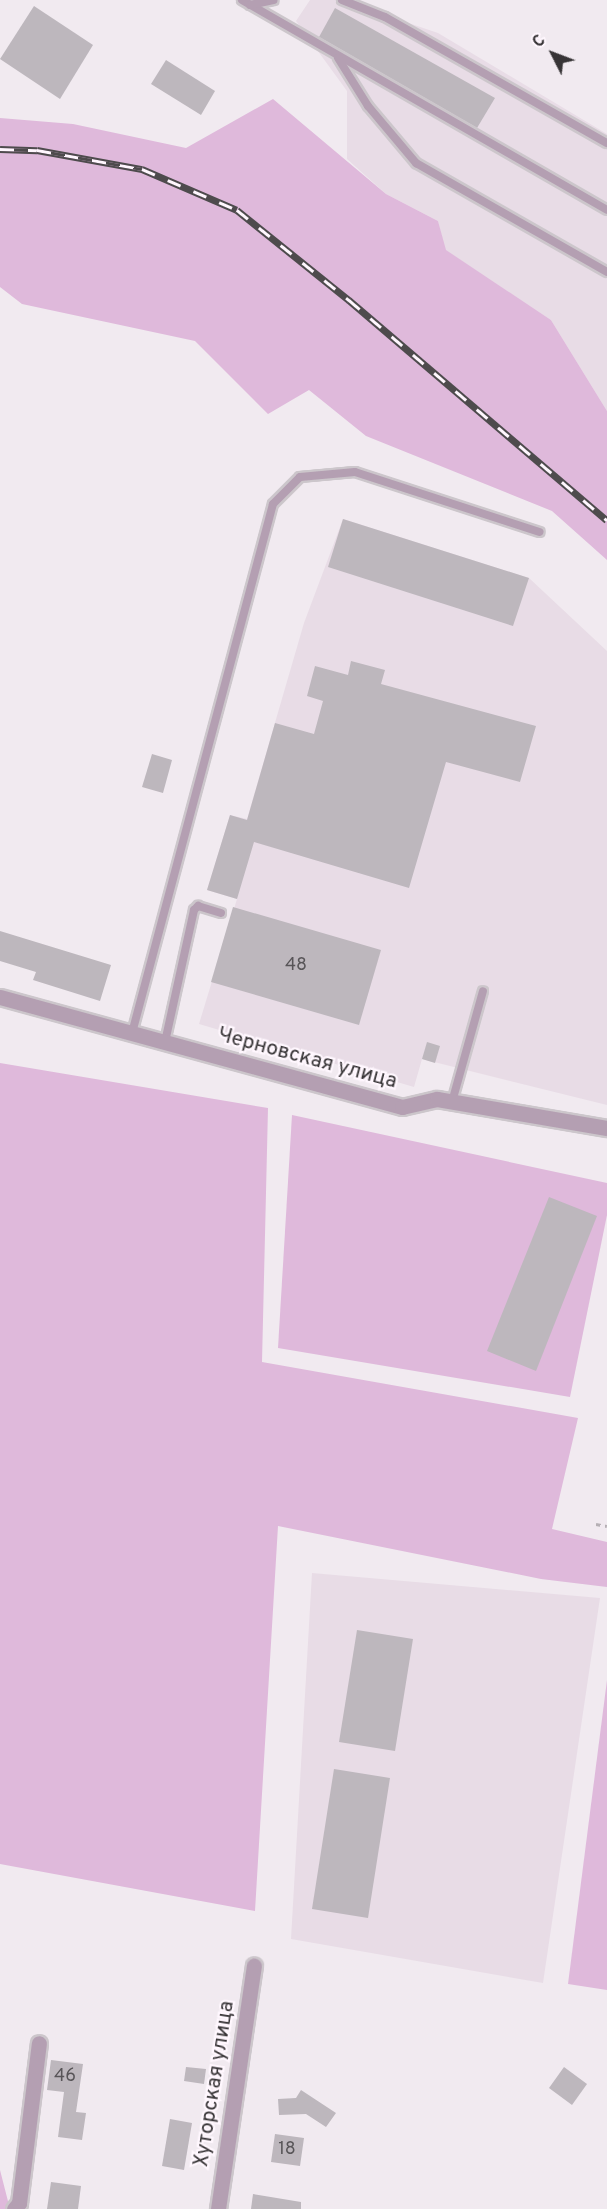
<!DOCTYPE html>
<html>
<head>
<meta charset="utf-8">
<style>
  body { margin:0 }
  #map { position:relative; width:607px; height:2209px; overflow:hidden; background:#f1eaf0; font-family:Overpass,sans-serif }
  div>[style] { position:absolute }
  .built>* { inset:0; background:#e8dce6 }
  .green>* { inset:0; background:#dfb9db }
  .building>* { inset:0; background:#bdb7bd }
  .path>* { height:3px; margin-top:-1.5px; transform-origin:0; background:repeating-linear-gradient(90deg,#b6b0b5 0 4.5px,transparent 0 9px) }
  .roads { filter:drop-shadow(2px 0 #ccc6cb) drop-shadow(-2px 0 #ccc6cb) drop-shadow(0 2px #ccc6cb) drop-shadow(0 -2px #ccc6cb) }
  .service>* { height:8px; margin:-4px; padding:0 4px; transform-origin:4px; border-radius:4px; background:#b49fb2 }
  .minor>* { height:15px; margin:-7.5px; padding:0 7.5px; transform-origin:7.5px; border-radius:7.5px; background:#b49fb2 }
  .rail>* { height:7px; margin-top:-3.5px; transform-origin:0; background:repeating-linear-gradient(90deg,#fff7fe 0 14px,#4e4b4d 0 28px); box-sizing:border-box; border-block:2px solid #4e4b4d }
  span { translate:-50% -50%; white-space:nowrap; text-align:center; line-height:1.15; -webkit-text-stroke:4.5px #fff7fe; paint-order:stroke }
  .number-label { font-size:18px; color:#585558 }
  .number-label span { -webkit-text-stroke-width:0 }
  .street-label { font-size:21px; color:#373436 }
  .north { position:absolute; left:523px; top:24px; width:60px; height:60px; -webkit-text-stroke:4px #fff7fe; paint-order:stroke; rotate:312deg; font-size:16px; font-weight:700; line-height:24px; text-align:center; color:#373436 }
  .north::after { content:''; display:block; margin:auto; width:21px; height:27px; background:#373436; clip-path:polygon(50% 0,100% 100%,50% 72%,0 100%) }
</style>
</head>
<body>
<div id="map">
  <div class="built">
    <div style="clip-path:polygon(310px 0,340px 0,438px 33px,607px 134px,607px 411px,551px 320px,445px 250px,438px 221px,386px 194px,347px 159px,347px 91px,296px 21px)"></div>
    <div style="clip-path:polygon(343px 519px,529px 578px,607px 651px,607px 1105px,422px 1059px,414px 1087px,199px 1024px,237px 899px,207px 890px,230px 815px,247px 819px,304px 623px)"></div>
    <div style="clip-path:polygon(312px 1573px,600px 1598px,543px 1983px,291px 1939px)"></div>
  </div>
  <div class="green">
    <div style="clip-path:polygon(273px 99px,386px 194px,438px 221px,446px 250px,551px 320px,607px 411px,607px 560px,552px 511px,366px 436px,309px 390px,268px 414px,195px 341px,22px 304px,0 287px,0 118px,73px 124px,186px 148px)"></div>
    <div style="clip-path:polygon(0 1063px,268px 1108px,262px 1362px,578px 1418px,552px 1529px,607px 1542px,607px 1587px,541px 1579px,278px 1526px,255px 1911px,0 1864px)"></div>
    <div style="clip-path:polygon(292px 1115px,607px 1183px,607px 1215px,570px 1397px,278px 1348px)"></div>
    <div style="clip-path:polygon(607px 1680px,607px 1990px,568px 1984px)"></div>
    <div style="clip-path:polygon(0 2169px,0 2170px,10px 2209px,0 2209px)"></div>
  </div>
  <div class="building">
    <div style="clip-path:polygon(34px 6px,93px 45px,60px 99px,0 59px)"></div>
    <div style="clip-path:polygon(335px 8px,495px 98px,477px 128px,319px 37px)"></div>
    <div style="clip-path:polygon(166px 60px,215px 91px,201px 115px,151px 84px)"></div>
    <div style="clip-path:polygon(343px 519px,529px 578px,513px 626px,328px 567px)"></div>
    <div style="clip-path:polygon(351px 661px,385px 670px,381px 684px,536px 726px,520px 782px,446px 762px,409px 888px,254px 842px,237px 899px,207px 890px,230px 815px,247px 820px,275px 723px,314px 734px,323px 701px,307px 696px,315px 666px,348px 675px)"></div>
    <div style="clip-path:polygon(152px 754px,172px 760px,163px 793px,142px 787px)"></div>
    <div style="clip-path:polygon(233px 907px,381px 950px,359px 1025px,211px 982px)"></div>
    <div style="clip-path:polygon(0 931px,111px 965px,100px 1001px,33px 980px,36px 972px,0 961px)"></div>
    <div style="clip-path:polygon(427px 1042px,440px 1046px,435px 1063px,422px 1059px)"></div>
    <div style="clip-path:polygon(549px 1197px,597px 1216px,536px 1371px,487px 1351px)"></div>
    <div style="clip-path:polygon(357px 1630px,413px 1639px,395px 1751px,339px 1742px)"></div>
    <div style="clip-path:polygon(334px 1769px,390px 1778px,368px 1918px,312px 1909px)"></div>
    <div style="clip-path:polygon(51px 2060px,83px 2064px,76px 2112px,86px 2113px,82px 2140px,58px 2137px,64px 2092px,47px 2090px)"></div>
    <div style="clip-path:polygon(186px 2067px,206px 2069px,204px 2084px,184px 2081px)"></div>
    <div style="clip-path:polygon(564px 2067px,587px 2084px,572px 2105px,549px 2088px)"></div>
    <div style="clip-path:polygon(301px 2090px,336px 2113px,326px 2127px,306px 2114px,279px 2115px,278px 2099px,296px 2098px)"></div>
    <div style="clip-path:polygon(170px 2119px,192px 2123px,184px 2170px,162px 2166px)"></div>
    <div style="clip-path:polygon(275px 2134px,304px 2138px,300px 2166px,271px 2162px)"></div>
    <div style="clip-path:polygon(51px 2182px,81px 2186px,78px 2209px,47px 2209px)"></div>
    <div style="clip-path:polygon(253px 2194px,301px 2202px,301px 2209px,251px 2209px)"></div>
  </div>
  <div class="path">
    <div style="left:596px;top:1524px;width:11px;rotate:10deg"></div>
  </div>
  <div class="roads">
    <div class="service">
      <div style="left:242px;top:0;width:421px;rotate:29.9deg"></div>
      <div style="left:342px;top:0;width:46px;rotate:21.6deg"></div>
      <div style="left:385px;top:17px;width:255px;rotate:29.6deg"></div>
      <div style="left:250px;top:5px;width:24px;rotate:-12deg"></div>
      <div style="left:338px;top:58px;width:57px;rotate:58deg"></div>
      <div style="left:368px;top:106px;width:75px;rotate:49.9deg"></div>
      <div style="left:416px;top:163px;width:220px;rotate:29.7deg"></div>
      <div style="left:132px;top:1033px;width:547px;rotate:-75.08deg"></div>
      <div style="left:273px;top:504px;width:38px;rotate:-45deg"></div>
      <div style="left:300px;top:477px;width:55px;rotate:-5.2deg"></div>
      <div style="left:355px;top:472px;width:194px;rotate:18deg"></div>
      <div style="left:165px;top:1042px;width:135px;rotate:-77.6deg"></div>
      <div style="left:194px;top:910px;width:6px;rotate:-45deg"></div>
      <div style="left:198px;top:906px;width:24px;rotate:17deg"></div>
      <div style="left:452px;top:1102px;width:115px;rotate:-74.4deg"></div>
    </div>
    <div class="minor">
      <div style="left:0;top:997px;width:417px;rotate:15.3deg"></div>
      <div style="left:402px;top:1107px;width:36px;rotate:-13deg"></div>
      <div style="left:437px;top:1099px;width:172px;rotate:9.7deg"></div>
      <div style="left:14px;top:2209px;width:8px;rotate:-50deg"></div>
      <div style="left:19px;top:2203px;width:161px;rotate:-82.9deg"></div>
      <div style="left:218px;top:2209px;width:246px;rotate:-81.6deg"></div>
    </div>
  </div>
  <div class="rail">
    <div style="left:0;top:149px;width:37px;rotate:2deg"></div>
    <div style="left:37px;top:150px;width:107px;rotate:10.3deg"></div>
    <div style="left:142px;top:169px;width:103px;rotate:23.3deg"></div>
    <div style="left:237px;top:210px;width:144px;rotate:38.8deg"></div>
    <div style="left:349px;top:300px;width:339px;rotate:40.5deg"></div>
  </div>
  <div class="number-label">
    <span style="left:296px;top:966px">48</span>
    <span style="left:65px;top:2077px">46</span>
    <span style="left:287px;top:2150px">18</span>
  </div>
  <div class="street-label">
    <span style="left:307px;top:1059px;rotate:15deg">Черновская улица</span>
    <span style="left:215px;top:2084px;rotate:-81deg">Хуторская улица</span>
  </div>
  <div class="north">С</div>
</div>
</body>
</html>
